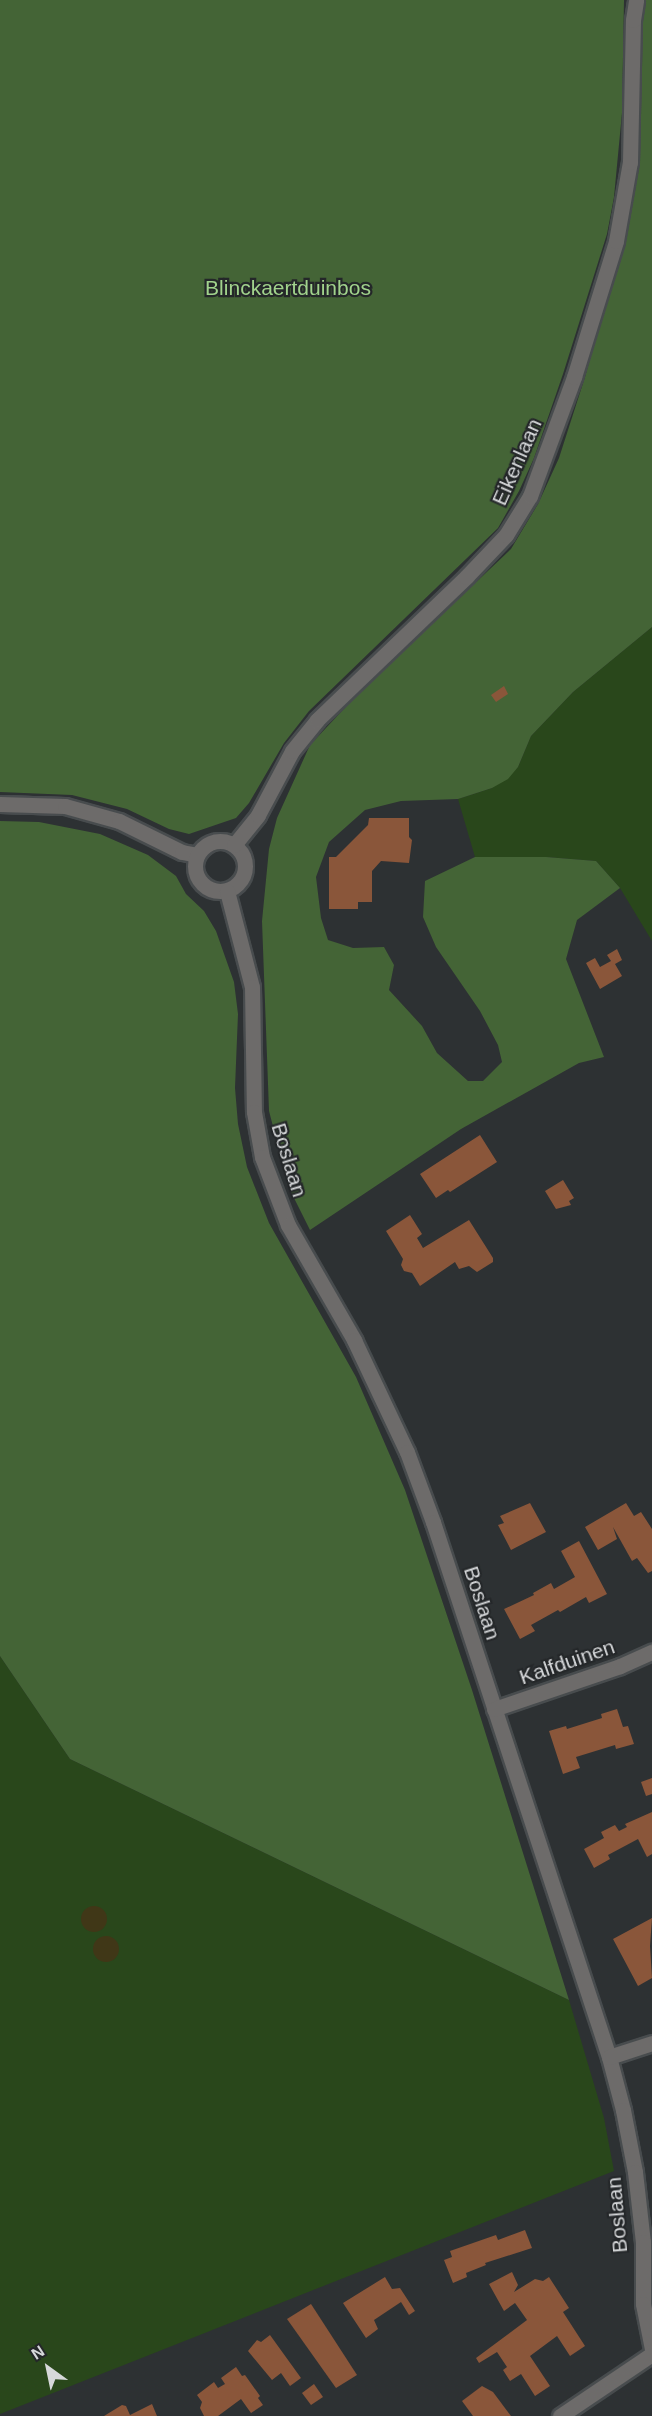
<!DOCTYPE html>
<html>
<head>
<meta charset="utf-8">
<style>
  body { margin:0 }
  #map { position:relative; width:652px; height:2416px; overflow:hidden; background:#2d3133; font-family:Helvetica,sans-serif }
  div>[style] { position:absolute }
  .green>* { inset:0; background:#29471b }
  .forest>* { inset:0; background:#446436 }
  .sand>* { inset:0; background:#403717 }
  .round { border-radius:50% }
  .building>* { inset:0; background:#8a563a }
  .roads { filter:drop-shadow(2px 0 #484c4e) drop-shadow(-2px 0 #484c4e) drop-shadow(0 2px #484c4e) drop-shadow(0 -2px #484c4e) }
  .minor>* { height:15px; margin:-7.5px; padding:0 7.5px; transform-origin:7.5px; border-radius:7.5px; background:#6d6b6a }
  .minor>.ring { margin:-7.5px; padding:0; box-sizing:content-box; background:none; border:15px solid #6d6b6a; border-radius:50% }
  span { translate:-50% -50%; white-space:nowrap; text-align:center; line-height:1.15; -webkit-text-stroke:4.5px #242729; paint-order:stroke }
  .park-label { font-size:21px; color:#a1d38c }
  .street-label { font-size:21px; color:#d6d8da }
  .north { position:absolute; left:18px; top:2338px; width:60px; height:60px; -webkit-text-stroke:4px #242729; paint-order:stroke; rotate:327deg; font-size:16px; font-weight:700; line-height:24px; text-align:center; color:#d6d8da }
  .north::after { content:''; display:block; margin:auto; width:21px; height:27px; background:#d6d8da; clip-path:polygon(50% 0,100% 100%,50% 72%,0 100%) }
</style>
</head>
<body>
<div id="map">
  <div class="green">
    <div style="clip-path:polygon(652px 627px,652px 941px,620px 888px,596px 861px,546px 857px,475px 857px,458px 799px,492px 788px,518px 767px,531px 736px,573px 692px)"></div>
    <div style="clip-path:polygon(0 1656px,70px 1759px,569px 2000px,604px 2118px,614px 2171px,0 2414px)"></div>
  </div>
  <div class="forest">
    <div style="clip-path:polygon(0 0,624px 0,622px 113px,614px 197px,607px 234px,563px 374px,534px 458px,519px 491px,498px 528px,309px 711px,284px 743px,249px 803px,236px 818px,189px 834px,169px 829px,127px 809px,72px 795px,0 792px)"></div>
    <div style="clip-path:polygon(642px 0,652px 0,652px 627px,573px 692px,531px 736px,518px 767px,508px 779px,492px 788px,458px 799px,401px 801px,365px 810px,329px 842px,316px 877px,321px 918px,328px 940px,353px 948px,384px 947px,394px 965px,389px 990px,422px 1026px,437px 1053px,468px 1081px,483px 1081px,502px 1062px,498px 1045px,480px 1011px,436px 947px,423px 917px,425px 881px,475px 857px,546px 857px,596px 861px,620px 888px,577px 920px,566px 959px,604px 1057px,579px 1063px,461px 1129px,310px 1230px,289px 1188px,269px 1111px,262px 921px,269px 849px,277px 818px,310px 745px,356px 696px,511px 549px,538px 504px,559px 458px,585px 377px,625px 234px)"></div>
    <div style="clip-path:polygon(0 821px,39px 822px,100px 834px,148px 855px,176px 876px,186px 894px,204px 911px,216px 931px,234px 982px,238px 1014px,235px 1088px,238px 1124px,247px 1167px,269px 1223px,356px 1377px,405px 1490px,472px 1690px,569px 2000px,70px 1759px,0 1656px)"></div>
  </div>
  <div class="sand">
    <div class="round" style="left:81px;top:1906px;width:26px;height:26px"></div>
    <div class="round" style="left:93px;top:1936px;width:26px;height:26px"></div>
  </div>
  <div class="building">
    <div style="clip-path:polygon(504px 686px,508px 694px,496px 702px,491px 695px)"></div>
    <div style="clip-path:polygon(369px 818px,409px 818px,409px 837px,412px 840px,409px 863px,381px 861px,372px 871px,372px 902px,358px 902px,358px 909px,329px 909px,329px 857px,336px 857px,368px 825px)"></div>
    <div style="clip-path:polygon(617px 949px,622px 960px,615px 964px,622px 976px,600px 989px,586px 963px,595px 958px,600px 967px,611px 961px,607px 955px)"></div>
    <div style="clip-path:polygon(480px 1135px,497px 1162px,450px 1192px,448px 1190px,436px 1198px,420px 1174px)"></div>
    <div style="clip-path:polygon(563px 1180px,574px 1198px,569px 1201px,571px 1205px,556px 1209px,545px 1191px)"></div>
    <div style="clip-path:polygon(410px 1215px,422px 1234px,417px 1238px,423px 1248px,469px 1220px,493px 1258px,493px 1262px,477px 1272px,469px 1266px,459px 1269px,455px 1262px,420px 1286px,412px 1273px,404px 1271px,401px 1265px,403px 1259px,386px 1231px)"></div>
    <div style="clip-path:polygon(530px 1503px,546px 1532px,511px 1550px,498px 1525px,504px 1523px,500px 1516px)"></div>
    <div style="clip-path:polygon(626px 1503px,634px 1516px,641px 1512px,652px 1529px,652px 1571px,648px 1573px,637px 1558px,632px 1561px,613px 1527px,617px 1539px,598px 1550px,585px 1527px)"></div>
    <div style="clip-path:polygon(579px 1541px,607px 1594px,589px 1603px,586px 1597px,560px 1612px,558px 1610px,531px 1625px,535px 1631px,520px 1639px,504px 1609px,534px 1595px,533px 1593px,551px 1583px,554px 1589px,575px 1577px,561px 1551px)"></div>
    <div style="clip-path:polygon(617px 1709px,623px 1727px,628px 1726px,634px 1744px,616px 1749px,615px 1745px,576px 1757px,580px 1768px,563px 1774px,549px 1731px,566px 1726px,567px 1729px,602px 1718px,601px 1714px)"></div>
    <div style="clip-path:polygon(652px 1778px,652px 1794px,646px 1796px,641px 1782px)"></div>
    <div style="clip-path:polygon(652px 1812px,652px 1854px,647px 1857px,638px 1839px,608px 1855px,610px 1859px,594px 1868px,584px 1849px,604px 1838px,601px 1832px,615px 1825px,619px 1831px,627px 1827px,625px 1824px)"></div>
    <div style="clip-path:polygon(652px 1918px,650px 1946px,652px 1978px,638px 1986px,613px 1939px)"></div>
    <div style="clip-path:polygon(525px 2230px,532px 2248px,485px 2263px,486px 2265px,466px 2273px,467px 2277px,453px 2283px,444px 2260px,452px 2257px,450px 2251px,496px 2235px,498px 2240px)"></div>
    <div style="clip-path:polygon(512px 2272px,518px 2285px,514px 2292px,535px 2279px,543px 2281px,549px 2277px,569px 2308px,563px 2312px,585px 2346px,570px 2356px,557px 2336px,530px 2356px,550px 2386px,535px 2396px,521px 2374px,510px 2381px,503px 2370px,507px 2367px,497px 2352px,479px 2363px,476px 2358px,527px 2320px,515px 2303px,504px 2311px,489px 2284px)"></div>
    <div style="clip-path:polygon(385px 2277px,392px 2289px,400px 2288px,415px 2311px,409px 2315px,401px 2302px,374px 2320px,378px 2329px,366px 2338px,343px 2303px)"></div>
    <div style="clip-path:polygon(311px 2304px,357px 2375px,336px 2388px,287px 2319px)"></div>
    <div style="clip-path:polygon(270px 2335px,301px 2378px,290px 2386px,281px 2373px,272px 2380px,248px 2351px,257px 2340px,261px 2342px)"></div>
    <div style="clip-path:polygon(236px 2367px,242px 2376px,245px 2375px,260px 2396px,258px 2398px,263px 2405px,251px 2413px,241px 2399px,218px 2416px,204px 2416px,200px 2408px,202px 2402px,197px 2395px,214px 2382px,218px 2388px,225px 2384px,221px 2378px)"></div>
    <div style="clip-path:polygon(314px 2384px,323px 2397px,311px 2405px,302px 2393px)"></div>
    <div style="clip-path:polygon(482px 2386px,493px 2392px,511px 2416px,473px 2416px,462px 2401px)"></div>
    <div style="clip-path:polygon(152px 2404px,157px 2416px,104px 2416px,122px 2405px,126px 2406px,130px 2415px)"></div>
  </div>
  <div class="roads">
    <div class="minor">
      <div style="left:0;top:804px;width:65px;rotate:1.8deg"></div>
      <div style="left:65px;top:806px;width:56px;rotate:15.5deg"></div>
      <div style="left:119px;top:821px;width:70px;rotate:26.2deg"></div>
      <div style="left:182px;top:852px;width:15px;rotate:11deg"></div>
      <div class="ring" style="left:195px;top:841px;width:35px;height:35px"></div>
      <div style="left:234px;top:845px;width:38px;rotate:-51deg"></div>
      <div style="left:258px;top:815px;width:72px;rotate:-62deg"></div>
      <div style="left:292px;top:751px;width:40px;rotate:-51deg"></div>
      <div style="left:317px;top:720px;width:207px;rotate:-43.8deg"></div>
      <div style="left:466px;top:577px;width:58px;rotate:-46.4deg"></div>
      <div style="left:506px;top:535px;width:46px;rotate:-58.4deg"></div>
      <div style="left:530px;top:496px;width:127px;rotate:-69.7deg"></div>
      <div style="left:574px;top:377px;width:142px;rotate:-72.8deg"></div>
      <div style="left:616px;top:241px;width:80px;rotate:-80deg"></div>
      <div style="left:630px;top:162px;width:142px;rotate:-88.8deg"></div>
      <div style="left:633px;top:20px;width:20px;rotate:-81deg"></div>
      <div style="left:227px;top:891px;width:99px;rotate:75.4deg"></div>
      <div style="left:252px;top:987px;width:125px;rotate:89.1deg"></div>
      <div style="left:254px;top:1112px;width:46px;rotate:79.9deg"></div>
      <div style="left:262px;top:1157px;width:73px;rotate:69.1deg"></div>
      <div style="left:288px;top:1225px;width:133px;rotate:60.1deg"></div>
      <div style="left:354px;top:1340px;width:124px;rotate:64.7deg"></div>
      <div style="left:407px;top:1452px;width:75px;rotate:69.6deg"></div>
      <div style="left:433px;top:1522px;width:563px;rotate:71.79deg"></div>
      <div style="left:609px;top:2057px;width:55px;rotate:75.2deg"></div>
      <div style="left:623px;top:2110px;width:63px;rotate:79deg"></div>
      <div style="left:635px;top:2172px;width:70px;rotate:83.5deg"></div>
      <div style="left:643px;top:2242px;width:62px;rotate:90deg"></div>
      <div style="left:643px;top:2304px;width:46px;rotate:78.7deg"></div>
      <div style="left:494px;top:1709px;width:133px;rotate:-18.8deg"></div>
      <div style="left:620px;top:1666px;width:35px;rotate:-24deg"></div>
      <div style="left:609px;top:2057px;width:45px;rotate:-18deg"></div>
      <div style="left:560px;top:2416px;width:111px;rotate:-34deg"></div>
    </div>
  </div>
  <div class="park-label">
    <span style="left:288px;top:288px">Blinckaertduinbos</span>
  </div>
  <div class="street-label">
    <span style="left:517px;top:462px;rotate:-66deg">Eikenlaan</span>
    <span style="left:289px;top:1160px;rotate:73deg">Boslaan</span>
    <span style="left:482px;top:1603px;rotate:72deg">Boslaan</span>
    <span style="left:567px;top:1662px;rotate:-19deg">Kalfduinen</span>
    <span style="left:617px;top:2215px;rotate:-95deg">Boslaan</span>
  </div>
  <div class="north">N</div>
</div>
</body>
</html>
